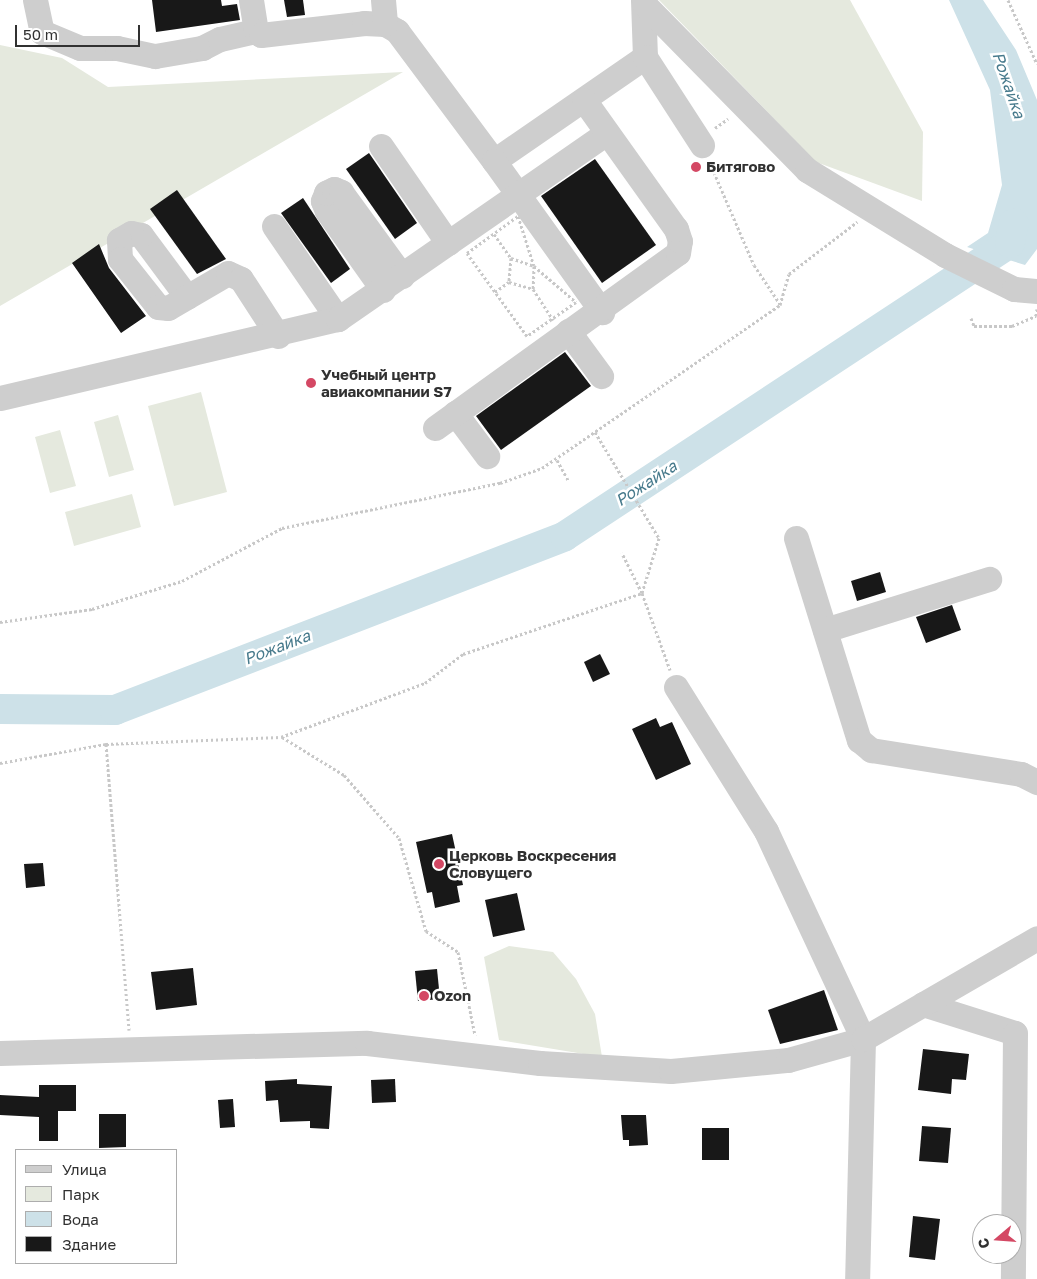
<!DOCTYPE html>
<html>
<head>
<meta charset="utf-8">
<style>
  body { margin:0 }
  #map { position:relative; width:1037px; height:1279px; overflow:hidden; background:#fff; font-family:"Golos Text",sans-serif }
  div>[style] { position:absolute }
  .green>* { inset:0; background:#e5e9de }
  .water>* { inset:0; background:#cde1e8 }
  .river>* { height:30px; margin:-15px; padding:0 15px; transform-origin:15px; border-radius:15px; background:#cde1e8 }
  .building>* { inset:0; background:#181818 }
  .path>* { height:3px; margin-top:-1.5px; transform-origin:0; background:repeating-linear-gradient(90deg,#c8c8c8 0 2.5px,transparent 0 5px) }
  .minor>* { height:25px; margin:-12.5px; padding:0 12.5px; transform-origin:12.5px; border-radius:12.5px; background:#cecece }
  .dots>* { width:14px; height:14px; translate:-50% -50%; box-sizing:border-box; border:2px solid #fff; border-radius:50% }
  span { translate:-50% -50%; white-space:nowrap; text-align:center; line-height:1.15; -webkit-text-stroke:5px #fff; paint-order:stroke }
  .poi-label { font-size:15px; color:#313131; font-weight:700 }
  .left { translate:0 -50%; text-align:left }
  .water-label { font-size:16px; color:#477a8c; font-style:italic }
  .legend { position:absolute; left:15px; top:1149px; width:162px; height:115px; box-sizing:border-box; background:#fff; border:1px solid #adadad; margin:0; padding:6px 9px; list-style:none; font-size:15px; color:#313131 }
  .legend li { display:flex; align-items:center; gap:10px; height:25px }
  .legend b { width:25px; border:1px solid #adadad }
  .north { position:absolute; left:972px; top:1214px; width:50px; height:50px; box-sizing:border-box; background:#fff; border:1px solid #adadad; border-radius:50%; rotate:252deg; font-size:14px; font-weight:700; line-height:20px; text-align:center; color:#313131 }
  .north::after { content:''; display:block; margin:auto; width:18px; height:22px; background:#d44864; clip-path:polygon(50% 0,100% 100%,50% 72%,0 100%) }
  .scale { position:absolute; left:15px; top:25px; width:125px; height:22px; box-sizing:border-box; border:2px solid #313131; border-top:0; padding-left:6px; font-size:15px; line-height:18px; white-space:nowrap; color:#313131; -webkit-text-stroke:4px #fff; paint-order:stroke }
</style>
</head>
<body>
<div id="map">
  <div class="green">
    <div style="clip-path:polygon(659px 0,850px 0,923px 132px,922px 201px,816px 162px)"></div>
    <div style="clip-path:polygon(0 45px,62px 58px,108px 87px,403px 72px,0 306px)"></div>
    <div style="clip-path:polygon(201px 392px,227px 492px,174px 506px,148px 406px)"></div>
    <div style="clip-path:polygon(118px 415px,134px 470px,109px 477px,94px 422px)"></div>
    <div style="clip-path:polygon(60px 430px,76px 486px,50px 493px,35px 437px)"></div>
    <div style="clip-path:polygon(132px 494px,141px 527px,74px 546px,65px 512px)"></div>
    <div style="clip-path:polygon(509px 946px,553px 952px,576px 979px,595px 1014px,602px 1057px,499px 1040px,484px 957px)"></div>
  </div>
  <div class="water">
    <div style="clip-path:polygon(949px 0,983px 0,1016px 50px,1037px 100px,1037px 249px,1025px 265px,967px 247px,988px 233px,1002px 185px,990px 90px)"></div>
  </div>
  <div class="river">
    <div style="left:0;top:709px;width:115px;rotate:0.5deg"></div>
    <div style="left:115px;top:710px;width:482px;rotate:-21.1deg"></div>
    <div style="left:565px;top:536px;width:533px;rotate:-33.36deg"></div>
    <div style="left:1010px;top:243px;width:20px;rotate:-79deg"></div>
  </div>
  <div class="building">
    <div style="clip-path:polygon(152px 0,221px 0,222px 6px,237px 4px,240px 20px,156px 32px)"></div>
    <div style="clip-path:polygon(284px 0,303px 0,305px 15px,287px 17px)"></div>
    <div style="clip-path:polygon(369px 153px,417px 223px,395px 239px,346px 169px)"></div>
    <div style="clip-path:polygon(595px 159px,656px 245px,602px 283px,541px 196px)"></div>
    <div style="clip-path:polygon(177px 190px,226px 259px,197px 274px,150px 209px)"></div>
    <div style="clip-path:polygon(303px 198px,350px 269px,331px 283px,281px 213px)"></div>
    <div style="clip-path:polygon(99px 244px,109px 268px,146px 316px,121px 333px,72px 263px)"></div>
    <div style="clip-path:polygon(565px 352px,591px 386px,501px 450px,476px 416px)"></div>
    <div style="clip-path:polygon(880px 572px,886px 592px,857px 601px,851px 581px)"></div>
    <div style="clip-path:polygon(952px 605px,961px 630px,926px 643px,916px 617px)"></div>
    <div style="clip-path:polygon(600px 654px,610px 674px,593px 682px,584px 662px)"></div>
    <div style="clip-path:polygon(656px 718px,660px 727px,672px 722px,691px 764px,656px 780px,632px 729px)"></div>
    <div style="clip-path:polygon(452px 834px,463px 885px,457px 886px,460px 902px,435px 908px,432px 892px,427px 893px,416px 842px)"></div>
    <div style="clip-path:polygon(43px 863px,45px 886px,26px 888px,24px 864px)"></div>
    <div style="clip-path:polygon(517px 893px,525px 930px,493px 937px,485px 900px)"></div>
    <div style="clip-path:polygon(193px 968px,197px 1005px,156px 1010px,151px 972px)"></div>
    <div style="clip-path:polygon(437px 969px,440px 999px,418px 1001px,415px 971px)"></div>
    <div style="clip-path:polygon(824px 990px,838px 1030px,780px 1044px,768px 1010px)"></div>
    <div style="clip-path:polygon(923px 1049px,969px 1054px,966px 1080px,952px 1079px,951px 1094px,918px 1090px)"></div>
    <div style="clip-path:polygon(297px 1079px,297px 1084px,332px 1086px,329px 1129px,310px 1128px,310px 1121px,280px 1122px,278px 1100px,266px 1101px,265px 1081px)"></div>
    <div style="clip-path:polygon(395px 1079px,396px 1102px,372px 1103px,371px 1080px)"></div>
    <div style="clip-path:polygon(39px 1085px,76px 1085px,76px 1111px,58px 1111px,58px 1141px,39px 1141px,39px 1117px,0 1115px,0 1095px,39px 1097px)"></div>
    <div style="clip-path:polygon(233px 1099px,235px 1127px,220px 1128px,218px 1100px)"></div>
    <div style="clip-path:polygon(99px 1114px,126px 1114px,126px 1147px,99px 1148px)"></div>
    <div style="clip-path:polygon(621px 1115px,646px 1115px,648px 1145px,629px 1146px,629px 1140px,623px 1140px)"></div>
    <div style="clip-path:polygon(922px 1126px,951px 1128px,948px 1163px,919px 1161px)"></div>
    <div style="clip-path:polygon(702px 1128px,729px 1128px,729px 1160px,702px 1160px)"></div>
    <div style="clip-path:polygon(913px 1216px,940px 1219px,935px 1260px,909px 1257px)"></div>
  </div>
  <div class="path">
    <div style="left:1008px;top:0;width:70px;rotate:65.6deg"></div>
    <div style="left:715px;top:128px;width:16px;rotate:-35deg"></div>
    <div style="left:710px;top:163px;width:111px;rotate:66.7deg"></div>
    <div style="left:754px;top:265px;width:47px;rotate:56.3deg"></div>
    <div style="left:518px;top:216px;width:52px;rotate:72.3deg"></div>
    <div style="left:534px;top:266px;width:55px;rotate:40.6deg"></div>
    <div style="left:576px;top:302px;width:60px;rotate:145.2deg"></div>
    <div style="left:527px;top:336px;width:102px;rotate:-125.9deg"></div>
    <div style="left:467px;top:253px;width:63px;rotate:-36deg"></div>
    <div style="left:494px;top:234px;width:29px;rotate:55deg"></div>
    <div style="left:511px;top:258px;width:24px;rotate:19deg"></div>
    <div style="left:534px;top:266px;width:23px;rotate:92deg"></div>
    <div style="left:533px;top:289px;width:37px;rotate:57deg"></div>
    <div style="left:511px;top:258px;width:24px;rotate:95deg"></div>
    <div style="left:509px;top:282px;width:25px;rotate:16deg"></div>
    <div style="left:495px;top:292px;width:17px;rotate:-36deg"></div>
    <div style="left:971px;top:318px;width:9px;rotate:69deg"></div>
    <div style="left:974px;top:326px;width:38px"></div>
    <div style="left:1012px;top:326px;width:26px;rotate:-23deg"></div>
    <div style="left:1036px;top:316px;width:7px;rotate:-82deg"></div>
    <div style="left:595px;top:432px;width:124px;rotate:58.9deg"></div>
    <div style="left:659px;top:538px;width:58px;rotate:107.2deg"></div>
    <div style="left:642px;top:593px;width:82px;rotate:70deg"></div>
    <div style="left:557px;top:460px;width:23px;rotate:61deg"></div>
    <div style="left:0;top:622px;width:93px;rotate:-8deg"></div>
    <div style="left:92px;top:609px;width:94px;rotate:-17.3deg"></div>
    <div style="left:182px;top:581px;width:113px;rotate:-27.9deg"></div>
    <div style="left:282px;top:528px;width:223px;rotate:-11.7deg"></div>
    <div style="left:500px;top:483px;width:45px;rotate:-19.7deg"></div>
    <div style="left:542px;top:468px;width:288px;rotate:-34.4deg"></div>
    <div style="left:780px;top:305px;width:32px;rotate:-74deg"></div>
    <div style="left:789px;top:274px;width:86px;rotate:-37.4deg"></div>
    <div style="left:282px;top:737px;width:73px;rotate:31.5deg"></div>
    <div style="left:344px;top:775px;width:84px;rotate:48.9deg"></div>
    <div style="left:399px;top:838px;width:97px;rotate:73.8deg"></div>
    <div style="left:426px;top:931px;width:38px;rotate:33deg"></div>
    <div style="left:458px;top:952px;width:85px;rotate:78.4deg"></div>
    <div style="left:106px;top:744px;width:287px;rotate:85.4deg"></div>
    <div style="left:0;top:763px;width:108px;rotate:-10.2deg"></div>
    <div style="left:106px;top:744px;width:175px;rotate:-2.3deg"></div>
    <div style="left:281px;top:737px;width:154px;rotate:-20.6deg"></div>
    <div style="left:425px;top:683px;width:48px;rotate:-37.3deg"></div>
    <div style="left:463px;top:654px;width:189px;rotate:-18.8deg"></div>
    <div style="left:642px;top:593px;width:45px;rotate:-116.6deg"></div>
  </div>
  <div class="minor">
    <div style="left:35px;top:0;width:33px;rotate:78deg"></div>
    <div style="left:42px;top:32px;width:41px;rotate:22.8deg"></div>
    <div style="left:80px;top:48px;width:37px"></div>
    <div style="left:117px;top:48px;width:39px;rotate:12deg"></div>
    <div style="left:155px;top:56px;width:48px;rotate:-9.7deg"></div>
    <div style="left:202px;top:48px;width:20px;rotate:-27deg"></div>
    <div style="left:220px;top:39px;width:37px;rotate:-13deg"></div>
    <div style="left:251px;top:0;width:31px;rotate:81deg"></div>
    <div style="left:256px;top:31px;width:6px;rotate:39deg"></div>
    <div style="left:261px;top:35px;width:104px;rotate:-6.6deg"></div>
    <div style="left:364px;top:23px;width:21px;rotate:3deg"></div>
    <div style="left:385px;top:24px;width:14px;rotate:30deg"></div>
    <div style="left:397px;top:31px;width:162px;rotate:53.3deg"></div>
    <div style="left:494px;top:161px;width:183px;rotate:-34.6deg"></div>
    <div style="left:383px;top:0;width:24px;rotate:85deg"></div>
    <div style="left:643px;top:0;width:57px;rotate:88deg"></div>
    <div style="left:645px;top:57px;width:105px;rotate:57.1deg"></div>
    <div style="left:644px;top:4px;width:233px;rotate:45.5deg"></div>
    <div style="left:807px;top:170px;width:162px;rotate:31.6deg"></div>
    <div style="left:945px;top:255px;width:77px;rotate:26.2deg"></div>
    <div style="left:1014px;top:289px;width:23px;rotate:5deg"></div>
    <div style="left:381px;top:146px;width:118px;rotate:55.4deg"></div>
    <div style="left:494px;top:161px;width:186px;rotate:54.4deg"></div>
    <div style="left:274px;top:226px;width:113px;rotate:55.5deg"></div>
    <div style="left:383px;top:290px;width:97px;rotate:-125.3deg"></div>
    <div style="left:327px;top:211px;width:11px;rotate:-112deg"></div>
    <div style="left:323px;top:201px;width:9px;rotate:-69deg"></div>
    <div style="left:326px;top:193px;width:9px;rotate:-27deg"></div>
    <div style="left:334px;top:189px;width:8px;rotate:23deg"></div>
    <div style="left:341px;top:192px;width:104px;rotate:54deg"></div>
    <div style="left:187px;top:297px;width:77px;rotate:-126.6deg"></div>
    <div style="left:141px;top:235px;width:10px;rotate:-169deg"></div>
    <div style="left:131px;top:233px;width:14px;rotate:150deg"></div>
    <div style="left:119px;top:240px;width:19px;rotate:87deg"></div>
    <div style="left:120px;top:259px;width:61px;rotate:51.6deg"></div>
    <div style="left:158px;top:307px;width:10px;rotate:6deg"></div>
    <div style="left:168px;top:308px;width:69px;rotate:-30.3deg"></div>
    <div style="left:228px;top:273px;width:14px;rotate:25deg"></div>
    <div style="left:241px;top:279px;width:68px;rotate:57deg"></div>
    <div style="left:568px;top:331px;width:56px;rotate:53.7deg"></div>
    <div style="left:0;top:398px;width:347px;rotate:-13.2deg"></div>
    <div style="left:338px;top:319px;width:327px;rotate:-34.7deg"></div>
    <div style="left:455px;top:413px;width:54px;rotate:53.3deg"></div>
    <div style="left:435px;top:428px;width:299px;rotate:-35.8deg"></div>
    <div style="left:678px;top:253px;width:12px;rotate:-81deg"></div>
    <div style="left:680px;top:241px;width:13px;rotate:-108deg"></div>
    <div style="left:676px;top:229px;width:158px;rotate:-125.5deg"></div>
    <div style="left:796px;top:538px;width:212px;rotate:72.7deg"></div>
    <div style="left:859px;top:740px;width:16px;rotate:40deg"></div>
    <div style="left:871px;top:750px;width:152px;rotate:9.1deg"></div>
    <div style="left:1021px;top:774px;width:18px;rotate:27deg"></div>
    <div style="left:825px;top:630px;width:172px;rotate:-17.3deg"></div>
    <div style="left:676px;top:687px;width:170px;rotate:58deg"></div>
    <div style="left:766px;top:831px;width:230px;rotate:65deg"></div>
    <div style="left:863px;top:1039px;width:240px;rotate:91.4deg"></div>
    <div style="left:923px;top:1004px;width:96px;rotate:17.5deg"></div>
    <div style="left:1015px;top:1033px;width:246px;rotate:90.5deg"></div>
    <div style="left:0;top:1053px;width:367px;rotate:-1.6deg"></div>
    <div style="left:367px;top:1043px;width:174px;rotate:6.6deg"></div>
    <div style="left:540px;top:1063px;width:131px;rotate:3.5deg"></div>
    <div style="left:671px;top:1071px;width:118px;rotate:-5.4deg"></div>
    <div style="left:788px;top:1060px;width:78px;rotate:-15.6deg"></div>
    <div style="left:863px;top:1039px;width:201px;rotate:-30.1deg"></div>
  </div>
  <div class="dots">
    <div style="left:696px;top:167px;background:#d44864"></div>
    <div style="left:311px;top:383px;background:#d44864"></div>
    <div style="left:439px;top:864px;background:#d44864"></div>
    <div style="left:424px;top:996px;background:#d44864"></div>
  </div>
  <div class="poi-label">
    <span class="left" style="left:706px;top:167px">Битягово</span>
    <span class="left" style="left:321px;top:383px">Учебный центр<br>авиакомпании S7</span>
    <span class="left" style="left:449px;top:864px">Церковь Воскресения<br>Словущего</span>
    <span class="left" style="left:434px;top:996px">Ozon</span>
  </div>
  <div class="water-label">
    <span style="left:1009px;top:85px;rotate:71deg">Рожайка</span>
    <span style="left:646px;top:483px;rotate:-33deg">Рожайка</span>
    <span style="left:277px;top:647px;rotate:-21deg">Рожайка</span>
  </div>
  <ul class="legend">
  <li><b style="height:6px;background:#cecece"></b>Улица</li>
  <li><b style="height:14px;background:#e5e9de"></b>Парк</li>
  <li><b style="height:14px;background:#cde1e8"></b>Вода</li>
  <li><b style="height:14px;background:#181818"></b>Здание</li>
  </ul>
  <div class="north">С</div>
  <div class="scale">50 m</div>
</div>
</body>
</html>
